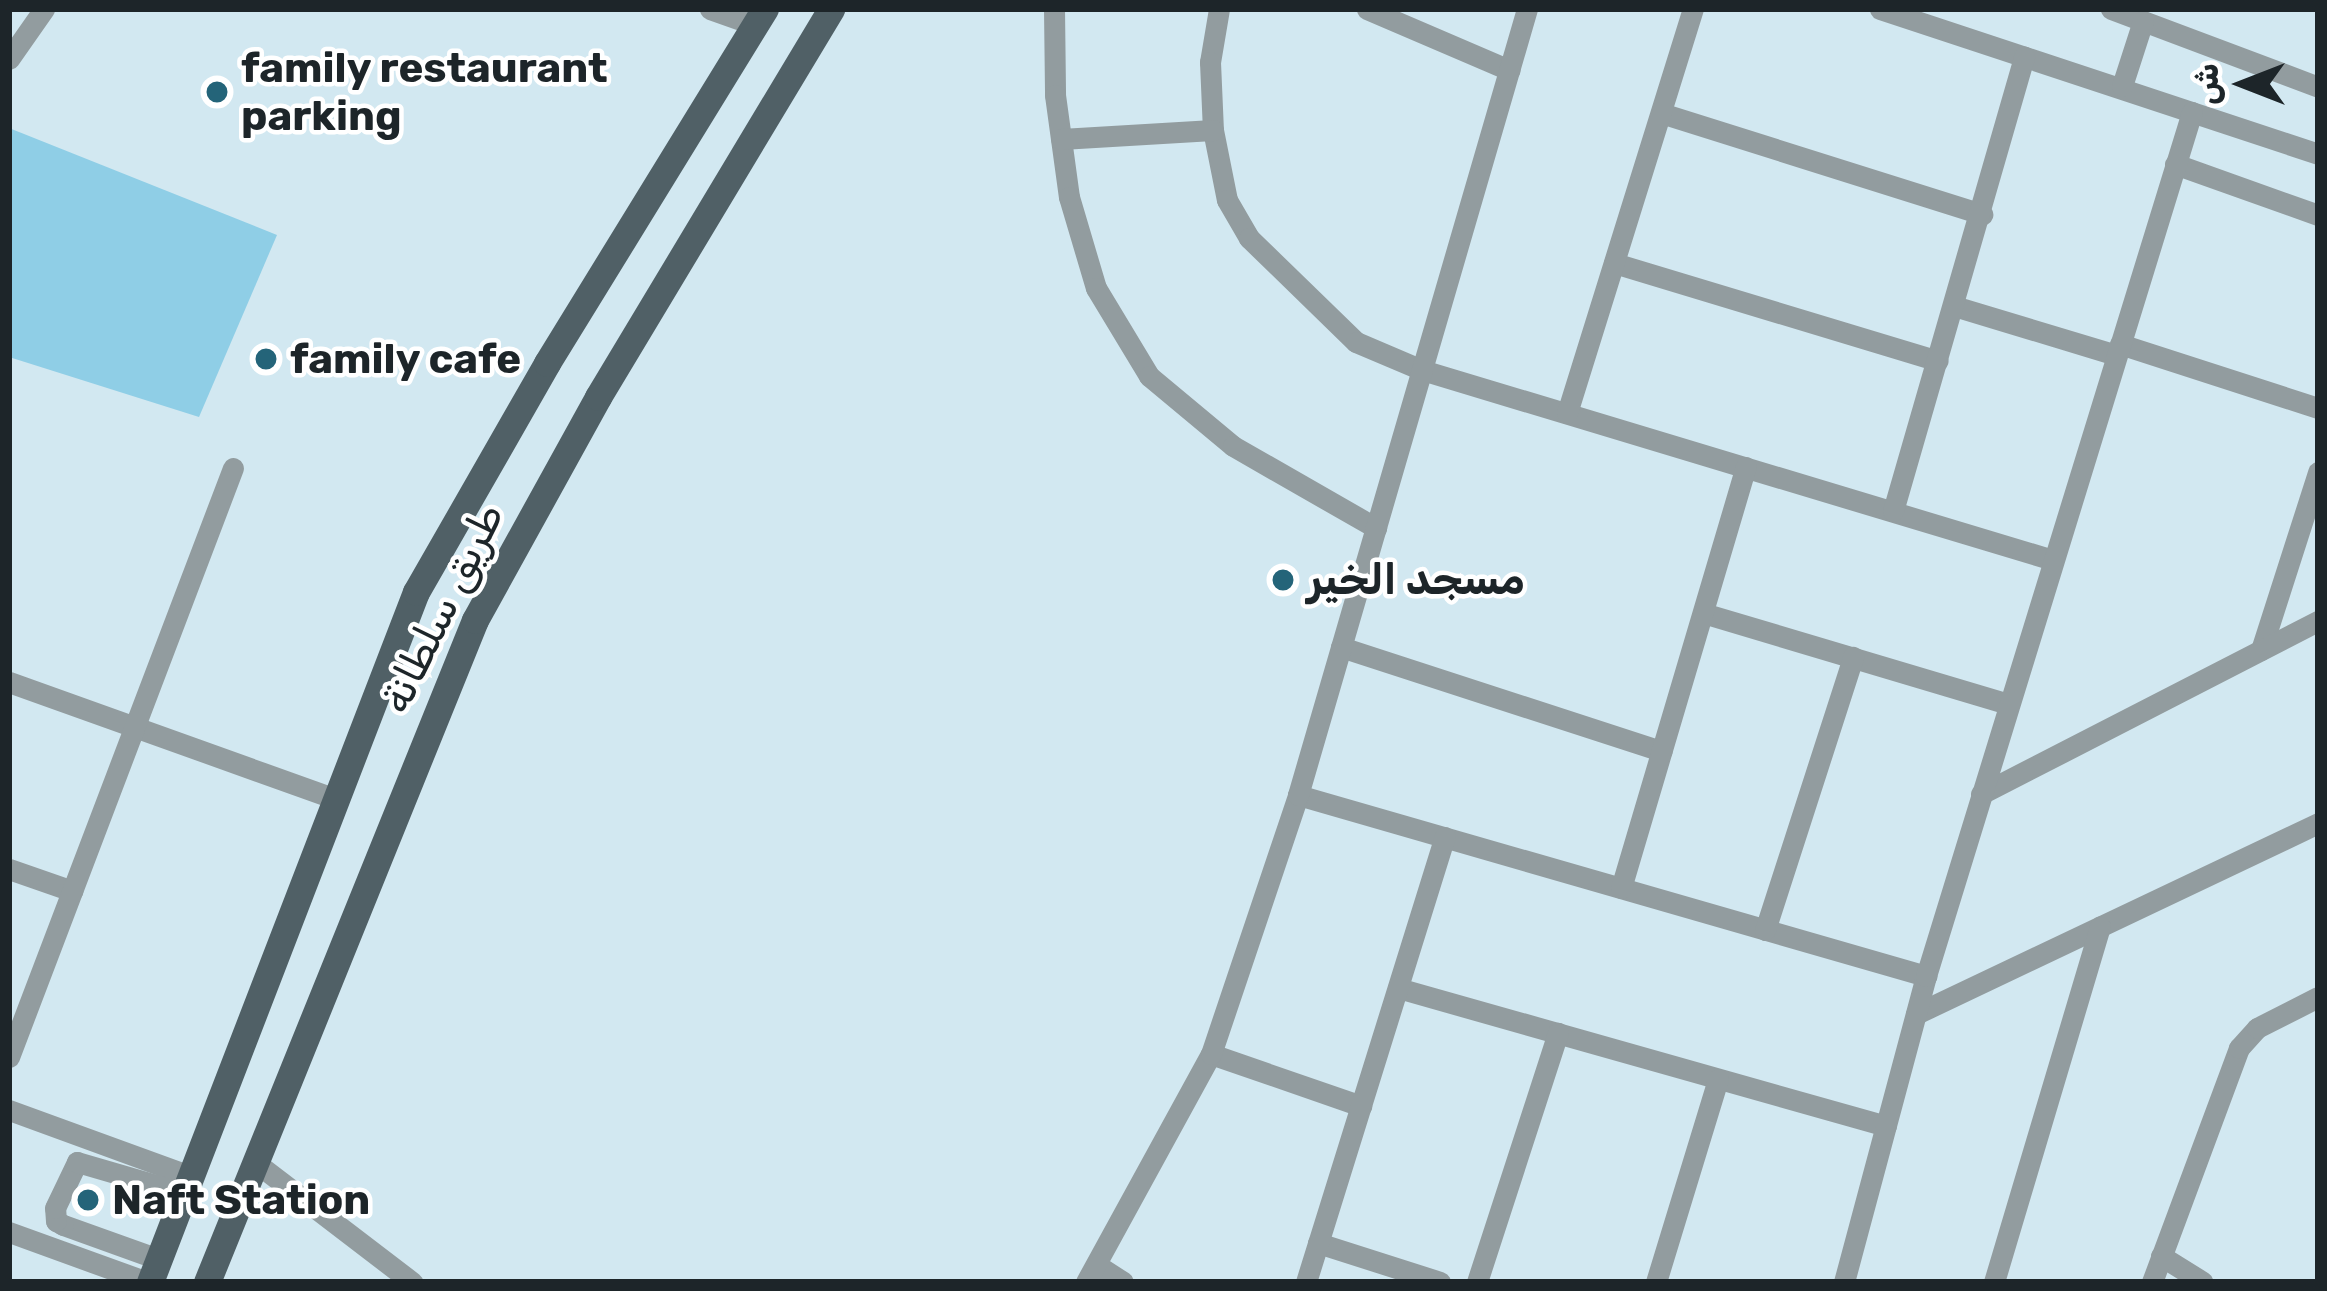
<!DOCTYPE html>
<html>
<head>
<meta charset="utf-8">
<style>
  body { margin:0 }
  #map { position:relative; width:2327px; height:1291px; overflow:hidden; background:#d2e8f1; font-family:Rubik,Vazirmatn,sans-serif }
  div>[style] { position:absolute }
  .green>* { inset:0; background:#8fcee6 }
  .minor>* { height:21px; margin:-10.5px; padding:0 10.5px; transform-origin:10.5px; border-radius:10.5px; background:#929c9f }
  .major>* { height:27px; margin:-13.5px; padding:0 13.5px; transform-origin:13.5px; border-radius:13.5px; background:#506066 }
  .dots>* { width:33px; height:33px; translate:-50% -50%; box-sizing:border-box; border:6px solid #fff; border-radius:50% }
  span { translate:-50% -50%; white-space:nowrap; text-align:center; line-height:1.15; -webkit-text-stroke:9px #fff; paint-order:stroke }
  .poi-label { font-size:42px; color:#1d2529; font-weight:700 }
  .left { translate:0 -50%; text-align:left }
  .street-label { font-size:42px; color:#1d2529 }
  .frame { position:absolute; inset:0; border:12px solid #1d2529; pointer-events:none }
  .north { position:absolute; left:2183px; top:24px; width:120px; height:120px; -webkit-text-stroke:9px #fff; paint-order:stroke; rotate:270deg; font-size:33px; font-weight:700; line-height:48px; text-align:center; color:#1d2529 }
  .north::after { content:''; display:block; margin:auto; width:42px; height:54px; background:#1d2529; clip-path:polygon(50% 0,100% 100%,50% 72%,0 100%) }
</style>
</head>
<body>
<div id="map">
  <div class="green">
    <div style="clip-path:polygon(9px 128px,277px 235px,199px 417px,9px 357px)"></div>
  </div>
  <div class="minor">
    <div style="left:710px;top:9px;width:48px;rotate:19.6deg"></div>
    <div style="left:1054px;top:9px;width:86px;rotate:89.3deg"></div>
    <div style="left:1055px;top:95px;width:103px;rotate:82.2deg"></div>
    <div style="left:1069px;top:197px;width:95px;rotate:73.5deg"></div>
    <div style="left:1096px;top:288px;width:103px;rotate:58.9deg"></div>
    <div style="left:1149px;top:376px;width:109px;rotate:39.8deg"></div>
    <div style="left:1233px;top:446px;width:165px;rotate:29.8deg"></div>
    <div style="left:1219px;top:9px;width:54px;rotate:99.6deg"></div>
    <div style="left:1210px;top:62px;width:68px;rotate:87.5deg"></div>
    <div style="left:1213px;top:130px;width:71px;rotate:78.7deg"></div>
    <div style="left:1227px;top:200px;width:44px;rotate:59.9deg"></div>
    <div style="left:1249px;top:238px;width:149px;rotate:44.2deg"></div>
    <div style="left:1356px;top:342px;width:72px;rotate:23deg"></div>
    <div style="left:1422px;top:370px;width:659px;rotate:16.76deg"></div>
    <div style="left:1367px;top:9px;width:155px;rotate:23.2deg"></div>
    <div style="left:1880px;top:9px;width:461px;rotate:18.3deg"></div>
    <div style="left:2111px;top:9px;width:221px;rotate:20.6deg"></div>
    <div style="left:9px;top:59px;width:61px;rotate:-55deg"></div>
    <div style="left:2122px;top:86px;width:68px;rotate:-72.1deg"></div>
    <div style="left:1661px;top:113px;width:337px;rotate:17.5deg"></div>
    <div style="left:1061px;top:139px;width:152px;rotate:-3.4deg"></div>
    <div style="left:2175px;top:164px;width:152px;rotate:19.6deg"></div>
    <div style="left:1614px;top:263px;width:338px;rotate:16.8deg"></div>
    <div style="left:1954px;top:306px;width:169px;rotate:16.8deg"></div>
    <div style="left:2120px;top:344px;width:208px;rotate:17.9deg"></div>
    <div style="left:1567px;top:413px;width:423px;rotate:-72.7deg"></div>
    <div style="left:1893px;top:511px;width:473px;rotate:-73.9deg"></div>
    <div style="left:1703px;top:613px;width:319px;rotate:16.6deg"></div>
    <div style="left:1341px;top:647px;width:337px;rotate:18deg"></div>
    <div style="left:2261px;top:650px;width:187px;rotate:-72.2deg"></div>
    <div style="left:9px;top:682px;width:346px;rotate:19.7deg"></div>
    <div style="left:1981px;top:794px;width:379px;rotate:-27.2deg"></div>
    <div style="left:1298px;top:795px;width:654px;rotate:16.08deg"></div>
    <div style="left:9px;top:869px;width:67px;rotate:19.2deg"></div>
    <div style="left:1621px;top:888px;width:439px;rotate:-73.5deg"></div>
    <div style="left:1765px;top:930px;width:287px;rotate:-72.1deg"></div>
    <div style="left:1398px;top:988px;width:507px;rotate:15.79deg"></div>
    <div style="left:1916px;top:1014px;width:445px;rotate:-25.4deg"></div>
    <div style="left:1211px;top:1054px;width:159px;rotate:19.1deg"></div>
    <div style="left:9px;top:1057px;width:630px;rotate:-69.18deg"></div>
    <div style="left:9px;top:1110px;width:193px;rotate:20deg"></div>
    <div style="left:255px;top:1162px;width:198px;rotate:37.4deg"></div>
    <div style="left:9px;top:1232px;width:147px;rotate:19.9deg"></div>
    <div style="left:1318px;top:1243px;width:128px;rotate:17.7deg"></div>
    <div style="left:2161px;top:1256px;width:49px;rotate:31.8deg"></div>
    <div style="left:158px;top:1259px;width:101px;rotate:-160.3deg"></div>
    <div style="left:63px;top:1225px;width:8px;rotate:-150deg"></div>
    <div style="left:56px;top:1221px;width:13px;rotate:-94deg"></div>
    <div style="left:55px;top:1208px;width:51px;rotate:-64.4deg"></div>
    <div style="left:77px;top:1162px;width:111px;rotate:16.2deg"></div>
    <div style="left:1097px;top:1265px;width:31px;rotate:33deg"></div>
    <div style="left:1086px;top:1282px;width:260px;rotate:-61.3deg"></div>
    <div style="left:1211px;top:1054px;width:273px;rotate:-71.4deg"></div>
    <div style="left:1298px;top:795px;width:819px;rotate:-73.76deg"></div>
    <div style="left:1306px;top:1282px;width:466px;rotate:-72.7deg"></div>
    <div style="left:1477px;top:1282px;width:262px;rotate:-72deg"></div>
    <div style="left:1656px;top:1282px;width:212px;rotate:-73deg"></div>
    <div style="left:1844px;top:1282px;width:317px;rotate:-75deg"></div>
    <div style="left:1926px;top:976px;width:904px;rotate:-72.89deg"></div>
    <div style="left:1994px;top:1282px;width:371px;rotate:-73.4deg"></div>
    <div style="left:2152px;top:1282px;width:250px;rotate:-69.6deg"></div>
    <div style="left:2239px;top:1048px;width:27px;rotate:-48deg"></div>
    <div style="left:2257px;top:1028px;width:68px;rotate:-26.9deg"></div>
  </div>
  <div class="major">
    <div style="left:150px;top:1282px;width:739px;rotate:-68.92deg"></div>
    <div style="left:416px;top:592px;width:264px;rotate:-60.2deg"></div>
    <div style="left:547px;top:363px;width:416px;rotate:-58.4deg"></div>
    <div style="left:207px;top:1282px;width:714px;rotate:-67.96deg"></div>
    <div style="left:475px;top:620px;width:255px;rotate:-61.1deg"></div>
    <div style="left:598px;top:397px;width:453px;rotate:-59deg"></div>
  </div>
  <div class="dots">
    <div style="left:217px;top:92px;background:#246479"></div>
    <div style="left:266px;top:359px;background:#246479"></div>
    <div style="left:1283px;top:580px;background:#246479"></div>
    <div style="left:88px;top:1200px;background:#246479"></div>
  </div>
  <div class="poi-label">
    <span class="left" style="left:241px;top:92px">family restaurant<br>parking</span>
    <span class="left" style="left:290px;top:359px">family cafe</span>
    <span class="left" style="left:1307px;top:580px">مسجد الخير</span>
    <span class="left" style="left:112px;top:1200px">Naft Station</span>
  </div>
  <div class="street-label">
    <span style="left:442px;top:608px;rotate:-64deg">طريق سلطانة</span>
  </div>
  <div class="frame"></div>
  <div class="north">ش</div>
</div>
</body>
</html>
